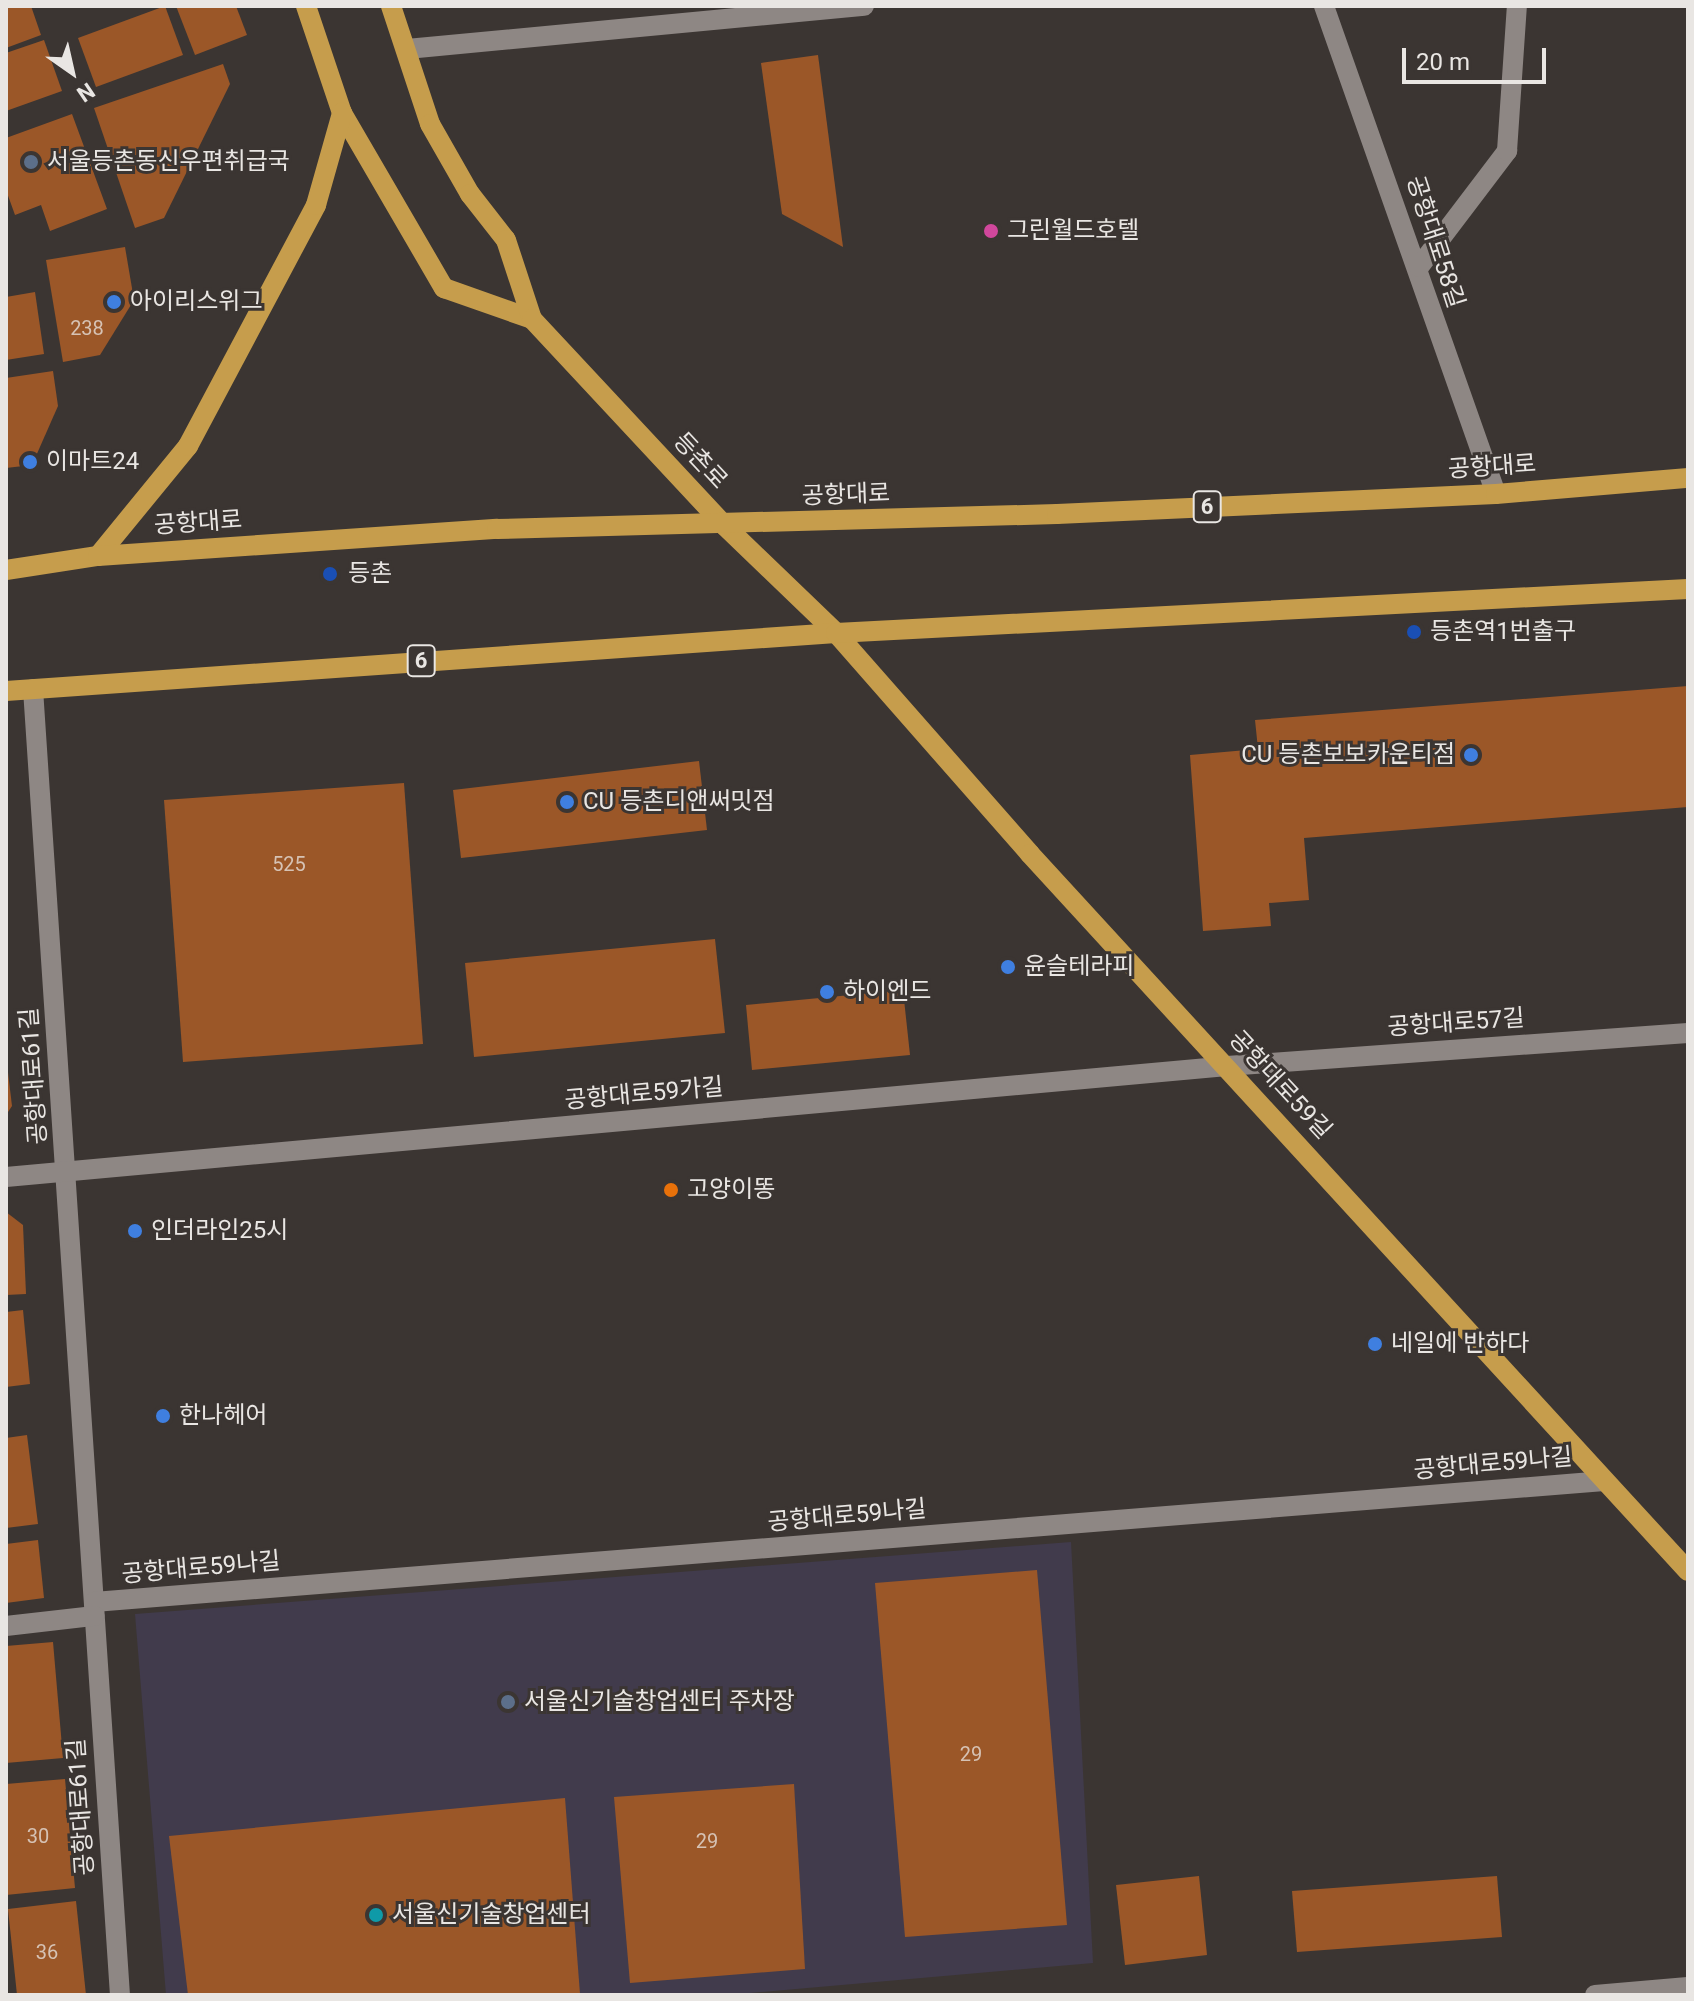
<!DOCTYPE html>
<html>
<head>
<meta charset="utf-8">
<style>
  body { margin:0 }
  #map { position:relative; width:1694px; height:2001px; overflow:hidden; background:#3b3532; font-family:Roboto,"Noto Sans KR",sans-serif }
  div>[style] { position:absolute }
  .industrial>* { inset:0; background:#413b4c }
  .building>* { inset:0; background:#9b5728 }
  .minor>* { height:20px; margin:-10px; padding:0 10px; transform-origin:10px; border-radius:10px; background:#8e8784 }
  .major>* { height:20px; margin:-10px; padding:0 10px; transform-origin:10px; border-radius:10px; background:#c69d4c }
  .dots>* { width:22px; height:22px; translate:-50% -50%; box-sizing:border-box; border:4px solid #3b3532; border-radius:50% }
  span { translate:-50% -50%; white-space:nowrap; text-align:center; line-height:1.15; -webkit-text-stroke:6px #3b3532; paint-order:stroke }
  .number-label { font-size:20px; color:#d6c2b4 }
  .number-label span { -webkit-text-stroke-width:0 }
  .shield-label span { padding:2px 6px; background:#3b3532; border:2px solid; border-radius:6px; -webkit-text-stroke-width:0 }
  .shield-label { font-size:22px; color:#e9e6e3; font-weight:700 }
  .poi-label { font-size:24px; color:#e9e6e3 }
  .left { translate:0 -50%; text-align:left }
  .right { translate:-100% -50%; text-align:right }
  .street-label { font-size:24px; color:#e9e6e3 }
  .frame { position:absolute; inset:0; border:8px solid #e9e6e3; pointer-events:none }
  .north { position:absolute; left:32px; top:32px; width:80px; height:80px; -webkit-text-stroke:6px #3b3532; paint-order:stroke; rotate:146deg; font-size:22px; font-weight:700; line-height:32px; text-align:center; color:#e9e6e3 }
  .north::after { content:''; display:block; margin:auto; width:28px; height:36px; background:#e9e6e3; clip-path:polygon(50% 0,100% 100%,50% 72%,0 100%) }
  .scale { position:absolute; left:1402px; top:48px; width:144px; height:36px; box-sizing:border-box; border:4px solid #e9e6e3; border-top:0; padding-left:10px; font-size:24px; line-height:28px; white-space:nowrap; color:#e9e6e3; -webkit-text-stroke:6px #3b3532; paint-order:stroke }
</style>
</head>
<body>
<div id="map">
  <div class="industrial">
    <div style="clip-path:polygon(1071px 1542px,1093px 1963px,727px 1995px,166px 1995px,135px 1614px)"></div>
  </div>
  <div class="building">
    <div style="clip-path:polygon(6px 6px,31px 6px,41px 35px,6px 48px)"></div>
    <div style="clip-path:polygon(165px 6px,183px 55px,96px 87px,78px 38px)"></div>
    <div style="clip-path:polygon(176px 6px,236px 6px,247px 35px,195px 55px)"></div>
    <div style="clip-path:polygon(44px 40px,62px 91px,6px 111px,6px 53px)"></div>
    <div style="clip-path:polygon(818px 55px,843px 247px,782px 214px,761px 63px)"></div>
    <div style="clip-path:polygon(223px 64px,230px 84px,164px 218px,135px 228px,94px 108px)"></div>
    <div style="clip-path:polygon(72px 114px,107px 209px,50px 231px,41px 205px,15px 215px,6px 190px,6px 138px)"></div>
    <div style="clip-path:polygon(125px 247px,134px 300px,100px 355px,63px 362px,46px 260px)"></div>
    <div style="clip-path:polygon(35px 292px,44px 354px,6px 360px,6px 297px)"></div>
    <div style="clip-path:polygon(53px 371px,58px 406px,32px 465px,6px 468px,6px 378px)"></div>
    <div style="clip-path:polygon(1688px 686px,1688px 807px,1304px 838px,1309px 900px,1269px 903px,1271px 926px,1203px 931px,1190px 755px,1258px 749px,1255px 720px)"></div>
    <div style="clip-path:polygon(699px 761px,707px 830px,461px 858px,453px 790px)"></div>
    <div style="clip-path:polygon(404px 783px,423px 1044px,183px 1062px,164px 800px)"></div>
    <div style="clip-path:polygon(715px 939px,725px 1033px,474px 1057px,465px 963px)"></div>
    <div style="clip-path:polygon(903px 990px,910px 1055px,752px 1070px,746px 1005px)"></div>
    <div style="clip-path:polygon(6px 1056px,12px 1106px,6px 1115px)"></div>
    <div style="clip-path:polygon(6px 1212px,23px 1225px,26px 1294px,6px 1295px)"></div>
    <div style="clip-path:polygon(23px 1310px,30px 1384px,6px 1387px,6px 1312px)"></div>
    <div style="clip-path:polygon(27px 1435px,38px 1524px,6px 1528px,6px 1438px)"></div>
    <div style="clip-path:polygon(38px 1540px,44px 1598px,6px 1603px,6px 1544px)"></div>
    <div style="clip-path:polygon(1037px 1570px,1067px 1925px,905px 1937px,875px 1583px)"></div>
    <div style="clip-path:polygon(53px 1642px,63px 1758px,6px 1763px,6px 1646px)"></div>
    <div style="clip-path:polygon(65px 1779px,75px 1888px,6px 1895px,6px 1784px)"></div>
    <div style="clip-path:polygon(794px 1784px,805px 1969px,630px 1983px,614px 1797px)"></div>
    <div style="clip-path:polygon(565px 1798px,580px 1994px,188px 1995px,169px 1836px)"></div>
    <div style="clip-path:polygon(1199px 1876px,1207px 1955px,1125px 1965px,1116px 1885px)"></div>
    <div style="clip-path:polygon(1497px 1876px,1502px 1937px,1297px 1952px,1292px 1891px)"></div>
    <div style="clip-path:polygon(76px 1901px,86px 1995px,17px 1995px,8px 1909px)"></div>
  </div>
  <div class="minor">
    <div style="left:1324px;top:6px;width:517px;rotate:70.58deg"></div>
    <div style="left:407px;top:49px;width:459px;rotate:-5.4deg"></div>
    <div style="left:1419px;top:267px;width:146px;rotate:-52.8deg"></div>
    <div style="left:1507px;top:151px;width:145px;rotate:-86.1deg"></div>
    <div style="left:33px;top:689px;width:1309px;rotate:86.19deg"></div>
    <div style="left:6px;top:1177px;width:1226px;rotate:-5.19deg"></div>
    <div style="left:1227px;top:1066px;width:462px;rotate:-4.1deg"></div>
    <div style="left:94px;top:1602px;width:1515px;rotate:-4.58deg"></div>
    <div style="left:6px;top:1626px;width:89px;rotate:-6.5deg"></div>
    <div style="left:1595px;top:1995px;width:93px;rotate:-4.9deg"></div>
  </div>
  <div class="major">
    <div style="left:306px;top:6px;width:113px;rotate:71.4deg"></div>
    <div style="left:342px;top:113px;width:203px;rotate:59.8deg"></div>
    <div style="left:444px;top:288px;width:93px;rotate:19.4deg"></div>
    <div style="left:391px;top:6px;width:124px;rotate:71.7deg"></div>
    <div style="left:430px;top:124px;width:81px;rotate:60.3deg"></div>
    <div style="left:470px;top:194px;width:58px;rotate:52deg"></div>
    <div style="left:506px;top:240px;width:83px;rotate:71.8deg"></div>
    <div style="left:532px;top:319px;width:283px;rotate:47deg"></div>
    <div style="left:725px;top:526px;width:154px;rotate:43.9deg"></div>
    <div style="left:836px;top:633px;width:294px;rotate:48.7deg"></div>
    <div style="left:1030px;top:854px;width:973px;rotate:47.46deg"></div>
    <div style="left:98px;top:556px;width:142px;rotate:-50.7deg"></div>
    <div style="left:188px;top:446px;width:273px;rotate:-62deg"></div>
    <div style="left:316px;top:205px;width:96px;rotate:-74.2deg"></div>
    <div style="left:6px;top:570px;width:93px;rotate:-8.7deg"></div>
    <div style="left:98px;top:556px;width:400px;rotate:-3.9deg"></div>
    <div style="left:497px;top:529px;width:560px;rotate:-1.53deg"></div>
    <div style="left:1057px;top:514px;width:439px;rotate:-2.6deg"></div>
    <div style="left:1496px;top:494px;width:193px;rotate:-4.8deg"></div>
    <div style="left:6px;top:691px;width:832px;rotate:-4deg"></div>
    <div style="left:836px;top:633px;width:853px;rotate:-2.96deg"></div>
  </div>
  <div class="dots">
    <div style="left:31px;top:162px;background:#5c6f8a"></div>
    <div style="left:991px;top:231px;background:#d1479c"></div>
    <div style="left:114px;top:302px;background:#3f7fe0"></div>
    <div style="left:30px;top:462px;background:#3f7fe0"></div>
    <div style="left:330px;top:574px;background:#1a4fb4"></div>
    <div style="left:1414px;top:632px;background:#1a4fb4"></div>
    <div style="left:1471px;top:755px;background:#3f7fe0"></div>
    <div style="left:567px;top:802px;background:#3f7fe0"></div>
    <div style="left:1008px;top:967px;background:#3f7fe0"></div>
    <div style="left:827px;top:992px;background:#3f7fe0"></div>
    <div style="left:671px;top:1190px;background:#e8710a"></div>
    <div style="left:135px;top:1231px;background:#3f7fe0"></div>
    <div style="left:1375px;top:1344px;background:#3f7fe0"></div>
    <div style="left:163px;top:1416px;background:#3f7fe0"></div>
    <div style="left:508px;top:1702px;background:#5c6f8a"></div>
    <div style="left:376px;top:1915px;background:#0f9aa8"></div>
  </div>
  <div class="number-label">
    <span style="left:87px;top:328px">238</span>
    <span style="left:289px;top:864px">525</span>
    <span style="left:971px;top:1754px">29</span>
    <span style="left:38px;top:1836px">30</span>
    <span style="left:707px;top:1841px">29</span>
    <span style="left:47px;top:1952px">36</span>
  </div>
  <div class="shield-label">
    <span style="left:1207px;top:507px">6</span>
    <span style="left:421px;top:661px">6</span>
  </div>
  <div class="poi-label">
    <span class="left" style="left:47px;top:162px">서울등촌동신우편취급국</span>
    <span class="left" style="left:1007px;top:231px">그린월드호텔</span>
    <span class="left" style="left:130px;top:302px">아이리스위그</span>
    <span class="left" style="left:46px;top:462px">이마트24</span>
    <span class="left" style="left:348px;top:574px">등촌</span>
    <span class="left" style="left:1430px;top:632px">등촌역1번출구</span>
    <span class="right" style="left:1455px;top:755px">CU 등촌보보카운티점</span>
    <span class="left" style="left:583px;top:802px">CU 등촌디앤써밋점</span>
    <span class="left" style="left:1024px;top:967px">윤슬테라피</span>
    <span class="left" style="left:843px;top:992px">하이엔드</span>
    <span class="left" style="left:687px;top:1190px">고양이똥</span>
    <span class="left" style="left:151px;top:1231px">인더라인25시</span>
    <span class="left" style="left:1391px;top:1344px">네일에 반하다</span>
    <span class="left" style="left:179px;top:1416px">한나헤어</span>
    <span class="left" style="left:524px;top:1702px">서울신기술창업센터 주차장</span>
    <span class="left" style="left:392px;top:1915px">서울신기술창업센터</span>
  </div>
  <div class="street-label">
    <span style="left:1435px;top:242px;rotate:72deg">공항대로58길</span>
    <span style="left:700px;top:461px;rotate:47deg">등촌로</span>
    <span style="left:1492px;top:467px;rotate:-4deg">공항대로</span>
    <span style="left:846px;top:495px;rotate:-2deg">공항대로</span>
    <span style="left:198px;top:523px;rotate:-4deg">공항대로</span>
    <span style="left:1456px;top:1023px;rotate:-4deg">공항대로57길</span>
    <span style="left:34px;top:1076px;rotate:-94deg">공항대로61길</span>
    <span style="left:1280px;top:1085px;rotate:47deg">공항대로59길</span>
    <span style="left:644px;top:1094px;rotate:-5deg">공항대로59가길</span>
    <span style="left:1493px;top:1464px;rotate:-5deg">공항대로59나길</span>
    <span style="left:847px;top:1516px;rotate:-5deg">공항대로59나길</span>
    <span style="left:201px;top:1568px;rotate:-5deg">공항대로59나길</span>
    <span style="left:81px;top:1807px;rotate:-94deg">공항대로61길</span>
  </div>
  <div class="frame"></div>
  <div class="north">N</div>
  <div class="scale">20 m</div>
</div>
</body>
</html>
